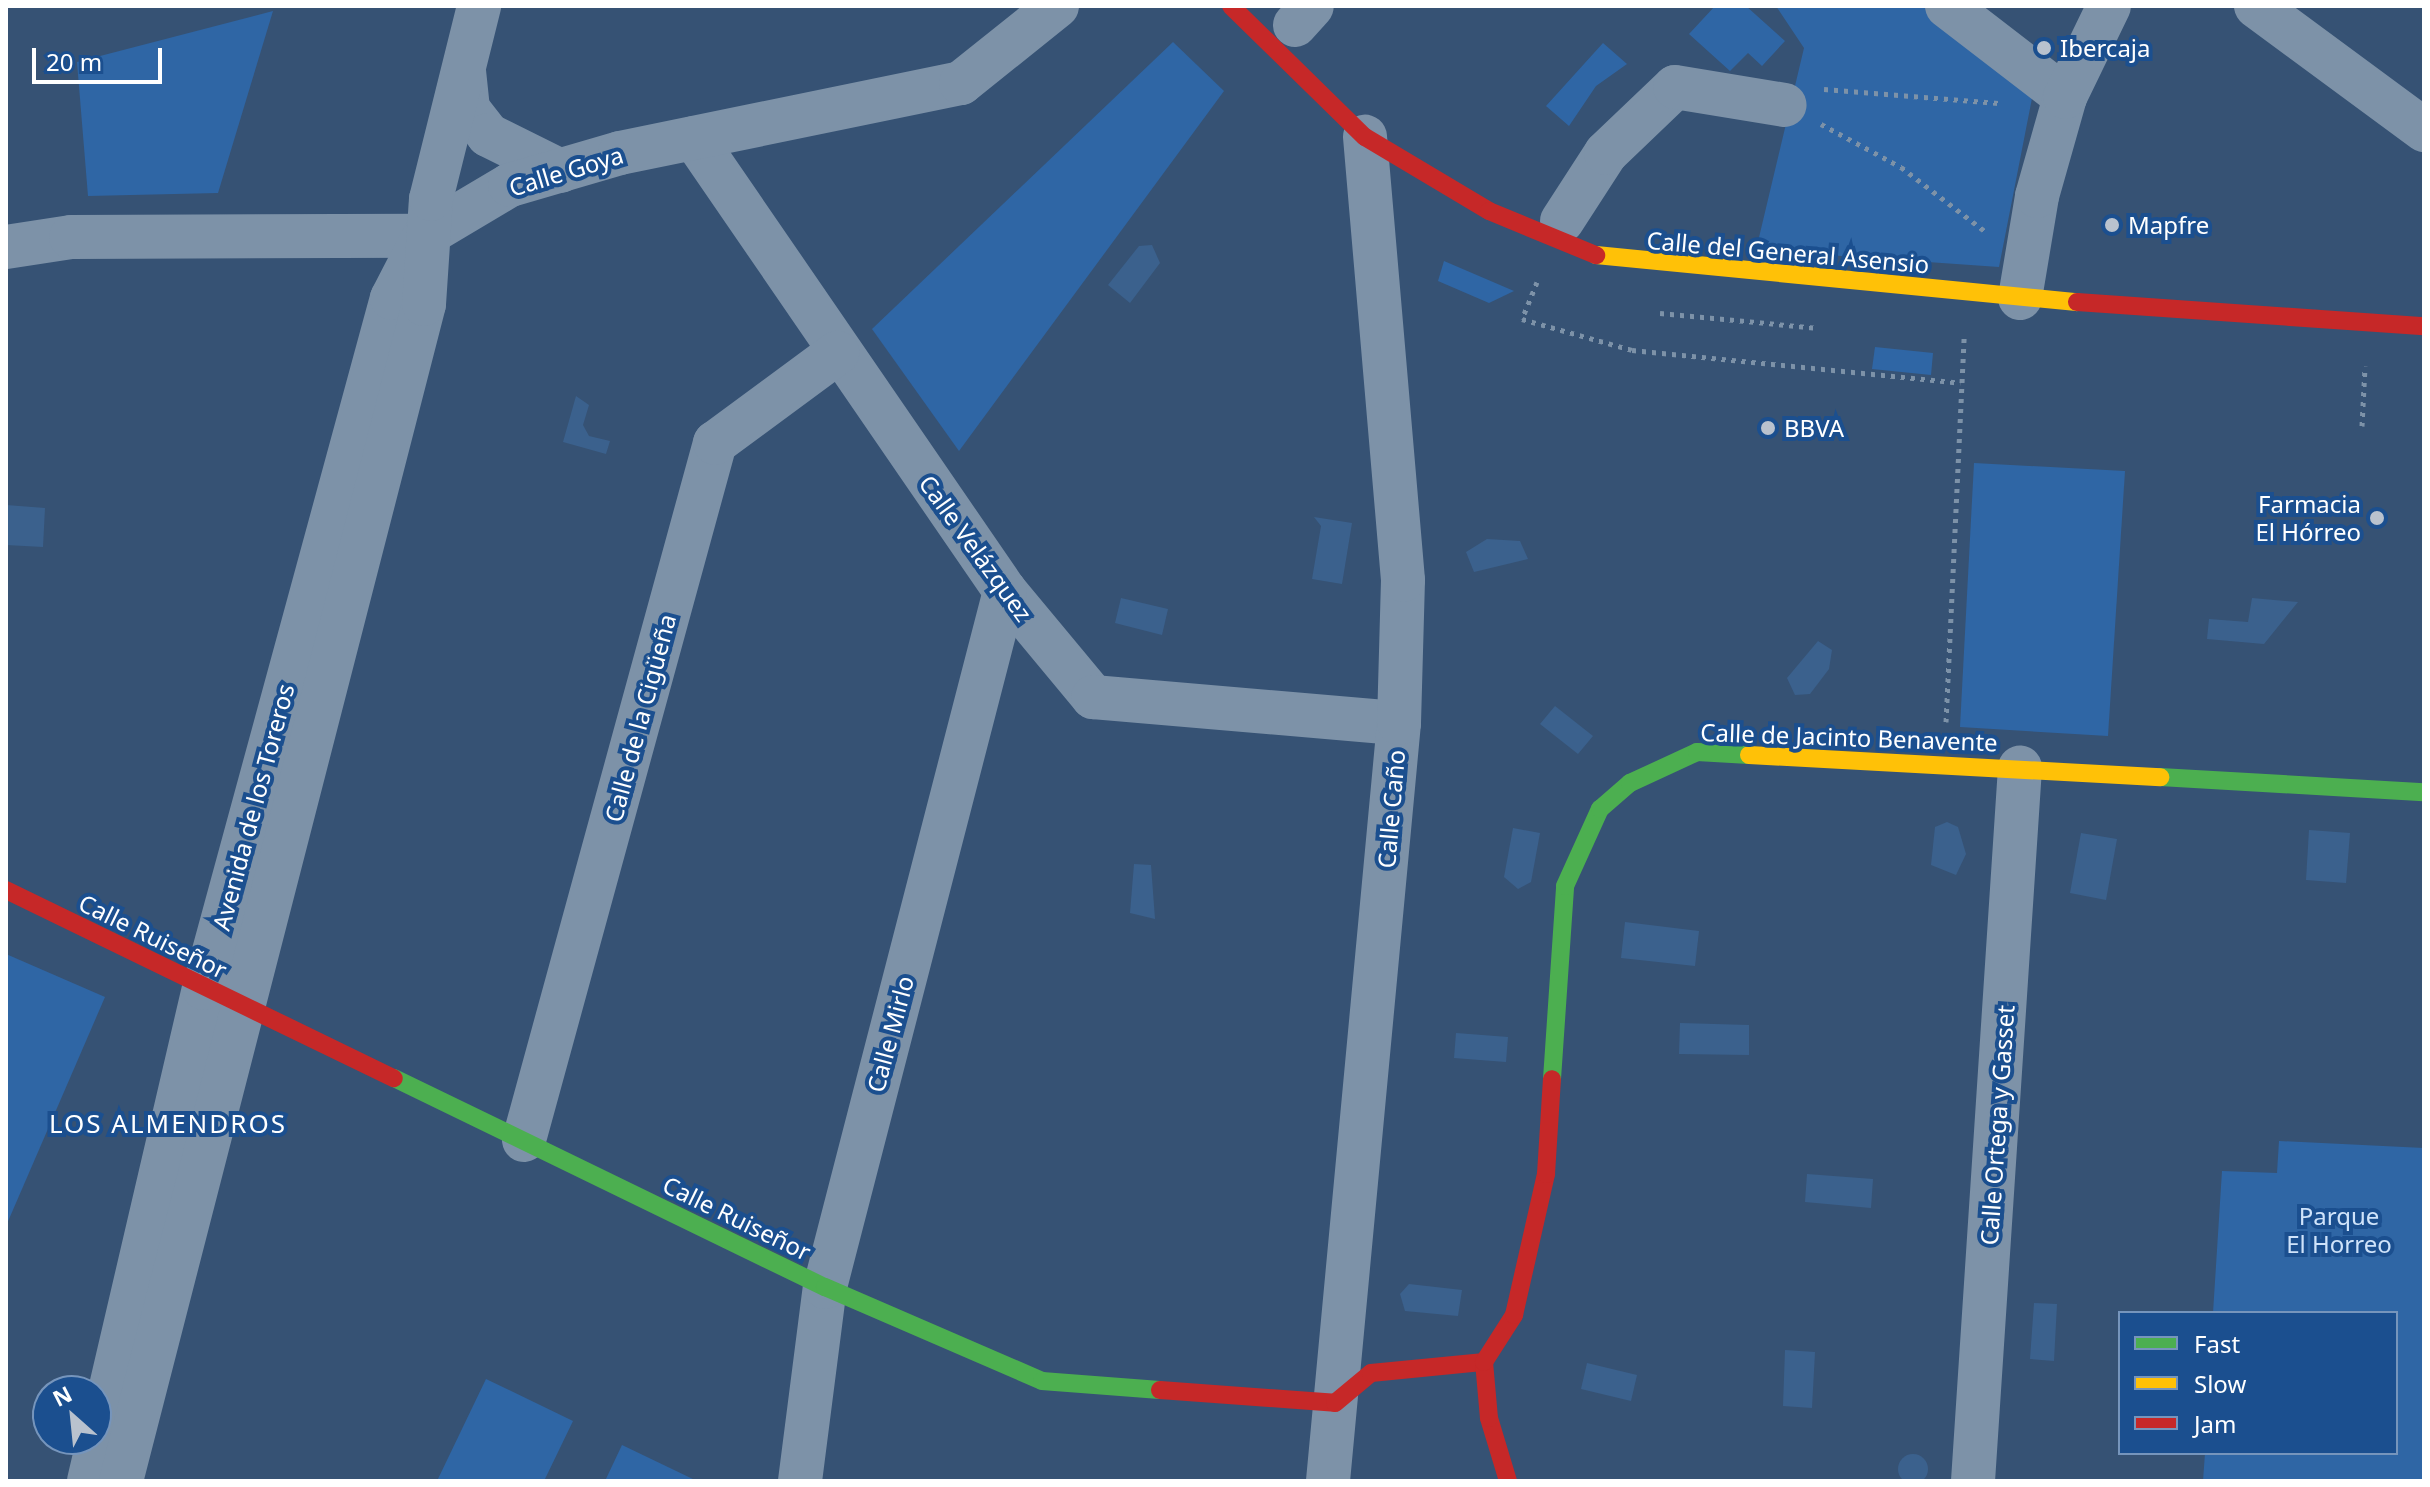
<!DOCTYPE html>
<html>
<head>
<meta charset="utf-8">
<style>
  body { margin:0 }
  #map { position:relative; width:2430px; height:1487px; overflow:hidden; background:#365274; font-family:"Noto Sans",sans-serif }
  div>[style] { position:absolute }
  .green>* { inset:0; background:#2f66a5 }
  .water>* { inset:0; background:#3b618d }
  .round { border-radius:50% }
  .path>* { height:5px; margin-top:-2.5px; transform-origin:0; background:repeating-linear-gradient(90deg,#7d92a8 0 4px,transparent 0 10px) }
  .street>* { height:44px; margin:-22px; padding:0 22px; transform-origin:22px; border-radius:22px; background:#7d92a8 }
  .fast>* { height:18px; margin:-9px; padding:0 9px; transform-origin:9px; border-radius:9px; background:#4caf50 }
  .slow>* { height:18px; margin:-9px; padding:0 9px; transform-origin:9px; border-radius:9px; background:#ffc107 }
  .jam>* { height:18px; margin:-9px; padding:0 9px; transform-origin:9px; border-radius:9px; background:#c62828 }
  .dots>* { width:22px; height:22px; translate:-50% -50%; box-sizing:border-box; border:4px solid #1b4f8f; border-radius:50% }
  span { translate:-50% -50%; white-space:nowrap; text-align:center; line-height:1.15; -webkit-text-stroke:8px #1b4f8f; paint-order:stroke }
  .poi-label { font-size:24px; color:#fff }
  .left { translate:0 -50%; text-align:left }
  .right { translate:-100% -50%; text-align:right }
  .street-label { font-size:24px; color:#fff }
  .park-label { font-size:24px; color:#cfe3fa }
  .neighbourhood-label { font-size:26px; color:#fff; letter-spacing:2px }
  .frame { position:absolute; inset:0; border:8px solid #fff; pointer-events:none }
  .legend { position:absolute; left:2118px; top:1311px; width:280px; height:144px; box-sizing:border-box; background:#1b4f8f; border:2px solid #7695bc; margin:0; padding:10px 14px; list-style:none; font-size:24px; color:#fff }
  .legend li { display:flex; align-items:center; gap:16px; height:40px }
  .legend b { width:40px; border:2px solid #7695bc }
  .north { position:absolute; left:32px; top:1375px; width:80px; height:80px; box-sizing:border-box; background:#1b4f8f; border:2px solid #7695bc; border-radius:50%; rotate:333deg; font-size:22px; font-weight:700; line-height:32px; text-align:center; color:#fff }
  .north::after { content:''; display:block; margin:auto; width:28px; height:36px; background:#b9c2ce; clip-path:polygon(50% 0,100% 100%,50% 72%,0 100%) }
  .scale { position:absolute; left:32px; top:48px; width:130px; height:36px; box-sizing:border-box; border:4px solid #fff; border-top:0; padding-left:10px; font-size:24px; line-height:28px; white-space:nowrap; color:#fff; -webkit-text-stroke:6px #1b4f8f; paint-order:stroke }
</style>
</head>
<body>
<div id="map">
  <div class="green">
    <div style="clip-path:polygon(1715px 6px,1746px 6px,1785px 41px,1762px 66px,1748px 53px,1730px 71px,1689px 34px)"></div>
    <div style="clip-path:polygon(1776px 6px,1936px 6px,2035px 83px,1999px 267px,1756px 250px,1804px 48px)"></div>
    <div style="clip-path:polygon(273px 11px,218px 193px,88px 196px,77px 62px)"></div>
    <div style="clip-path:polygon(1173px 42px,1224px 91px,959px 451px,872px 329px)"></div>
    <div style="clip-path:polygon(1603px 43px,1627px 64px,1596px 86px,1569px 126px,1546px 106px)"></div>
    <div style="clip-path:polygon(1444px 261px,1514px 291px,1489px 303px,1438px 281px)"></div>
    <div style="clip-path:polygon(1875px 347px,1933px 353px,1931px 375px,1872px 369px)"></div>
    <div style="clip-path:polygon(1974px 463px,2125px 471px,2108px 736px,1960px 727px)"></div>
    <div style="clip-path:polygon(6px 954px,105px 997px,6px 1226px)"></div>
    <div style="clip-path:polygon(2279px 1141px,2424px 1148px,2424px 1481px,2203px 1481px,2205px 1453px,2396px 1453px,2396px 1313px,2213px 1313px,2222px 1171px,2277px 1173px)"></div>
    <div style="clip-path:polygon(486px 1379px,573px 1421px,544px 1481px,437px 1481px)"></div>
    <div style="clip-path:polygon(622px 1445px,697px 1481px,605px 1481px)"></div>
  </div>
  <div class="water">
    <div style="clip-path:polygon(1152px 245px,1160px 263px,1130px 303px,1108px 285px,1139px 246px)"></div>
    <div style="clip-path:polygon(576px 396px,589px 405px,583px 425px,589px 436px,610px 441px,606px 454px,563px 442px)"></div>
    <div style="clip-path:polygon(6px 505px,45px 508px,43px 547px,6px 545px)"></div>
    <div style="clip-path:polygon(1314px 517px,1352px 523px,1342px 584px,1312px 579px,1321px 526px)"></div>
    <div style="clip-path:polygon(1487px 539px,1520px 541px,1528px 559px,1474px 572px,1466px 552px)"></div>
    <div style="clip-path:polygon(1121px 598px,1168px 609px,1162px 635px,1115px 623px)"></div>
    <div style="clip-path:polygon(2252px 598px,2298px 602px,2264px 644px,2207px 639px,2209px 619px,2248px 622px)"></div>
    <div style="clip-path:polygon(1818px 641px,1832px 650px,1829px 669px,1810px 694px,1795px 695px,1787px 678px)"></div>
    <div style="clip-path:polygon(1555px 706px,1593px 736px,1578px 754px,1540px 724px)"></div>
    <div style="clip-path:polygon(1947px 822px,1958px 827px,1966px 854px,1956px 875px,1931px 865px,1935px 827px)"></div>
    <div style="clip-path:polygon(1513px 828px,1540px 833px,1531px 882px,1518px 889px,1504px 877px)"></div>
    <div style="clip-path:polygon(2309px 830px,2350px 833px,2346px 883px,2306px 880px)"></div>
    <div style="clip-path:polygon(2081px 833px,2117px 839px,2106px 900px,2070px 893px)"></div>
    <div style="clip-path:polygon(1134px 864px,1151px 865px,1155px 919px,1130px 913px)"></div>
    <div style="clip-path:polygon(1625px 922px,1699px 931px,1695px 966px,1621px 958px)"></div>
    <div style="clip-path:polygon(1680px 1023px,1749px 1025px,1749px 1055px,1679px 1054px)"></div>
    <div style="clip-path:polygon(1456px 1033px,1508px 1037px,1506px 1062px,1454px 1058px)"></div>
    <div style="clip-path:polygon(1807px 1174px,1873px 1179px,1871px 1208px,1805px 1202px)"></div>
    <div style="clip-path:polygon(1409px 1284px,1462px 1290px,1458px 1316px,1405px 1311px,1400px 1294px)"></div>
    <div style="clip-path:polygon(2034px 1303px,2057px 1304px,2054px 1361px,2030px 1359px)"></div>
    <div style="clip-path:polygon(1785px 1350px,1815px 1352px,1812px 1408px,1783px 1406px)"></div>
    <div style="clip-path:polygon(1587px 1363px,1637px 1375px,1631px 1401px,1581px 1389px)"></div>
    <div class="round" style="left:1898px;top:1454px;width:30px;height:30px"></div>
  </div>
  <div class="path">
    <div style="left:1824px;top:89px;width:175px;rotate:4.6deg"></div>
    <div style="left:1821px;top:124px;width:91px;rotate:28.3deg"></div>
    <div style="left:1901px;top:167px;width:107px;rotate:37.4deg"></div>
    <div style="left:1537px;top:282px;width:40px;rotate:112deg"></div>
    <div style="left:1522px;top:319px;width:114px;rotate:15.7deg"></div>
    <div style="left:1632px;top:350px;width:330px;rotate:5.7deg"></div>
    <div style="left:1660px;top:313px;width:159px;rotate:5.4deg"></div>
    <div style="left:2362px;top:426px;width:60px;rotate:-87.1deg"></div>
    <div style="left:1946px;top:722px;width:385px;rotate:-87.3deg"></div>
  </div>
  <div class="street">
    <div style="left:1947px;top:6px;width:149px;rotate:37.6deg"></div>
    <div style="left:2256px;top:6px;width:209px;rotate:36.4deg"></div>
    <div style="left:1295px;top:25px;width:25px;rotate:-48deg"></div>
    <div style="left:464px;top:71px;width:38px;rotate:84deg"></div>
    <div style="left:468px;top:109px;width:33px;rotate:52deg"></div>
    <div style="left:488px;top:135px;width:81px;rotate:26.3deg"></div>
    <div style="left:694px;top:138px;width:549px;rotate:55.53deg"></div>
    <div style="left:1005px;top:591px;width:138px;rotate:50.3deg"></div>
    <div style="left:1093px;top:697px;width:307px;rotate:4.9deg"></div>
    <div style="left:1562px;top:221px;width:81px;rotate:-57.1deg"></div>
    <div style="left:1606px;top:153px;width:95px;rotate:-43.7deg"></div>
    <div style="left:1675px;top:87px;width:111px;rotate:9.3deg"></div>
    <div style="left:6px;top:247px;width:66px;rotate:-8.7deg"></div>
    <div style="left:71px;top:237px;width:353px;rotate:-0.2deg"></div>
    <div style="left:424px;top:236px;width:100px;rotate:-30.7deg"></div>
    <div style="left:510px;top:185px;width:115px;rotate:-16.2deg"></div>
    <div style="left:620px;top:153px;width:348px;rotate:-11.6deg"></div>
    <div style="left:961px;top:83px;width:123px;rotate:-38.7deg"></div>
    <div style="left:2020px;top:298px;width:103px;rotate:-80.5deg"></div>
    <div style="left:2037px;top:196px;width:103px;rotate:-74.2deg"></div>
    <div style="left:2065px;top:97px;width:101px;rotate:-64.2deg"></div>
    <div style="left:524px;top:1140px;width:723px;rotate:-74.68deg"></div>
    <div style="left:715px;top:443px;width:152px;rotate:-36.4deg"></div>
    <div style="left:89px;top:1481px;width:506px;rotate:-76.87deg"></div>
    <div style="left:204px;top:988px;width:715px;rotate:-74.76deg"></div>
    <div style="left:392px;top:298px;width:63px;rotate:-62.6deg"></div>
    <div style="left:121px;top:1481px;width:1215px;rotate:-75.56deg"></div>
    <div style="left:424px;top:304px;width:105px;rotate:-86.2deg"></div>
    <div style="left:431px;top:199px;width:199px;rotate:-76deg"></div>
    <div style="left:800px;top:1481px;width:196px;rotate:-82.7deg"></div>
    <div style="left:825px;top:1287px;width:719px;rotate:-75.5deg"></div>
    <div style="left:1328px;top:1481px;width:761px;rotate:-84.65deg"></div>
    <div style="left:1399px;top:723px;width:143px;rotate:-88.4deg"></div>
    <div style="left:1403px;top:580px;width:445px;rotate:-94.9deg"></div>
    <div style="left:1973px;top:1481px;width:715px;rotate:-86.23deg"></div>
  </div>
  <div class="fast">
    <div style="left:2160px;top:777px;width:264px;rotate:3.3deg"></div>
    <div style="left:394px;top:1078px;width:479px;rotate:25.9deg"></div>
    <div style="left:825px;top:1287px;width:236px;rotate:23.4deg"></div>
    <div style="left:1042px;top:1381px;width:118px;rotate:4.4deg"></div>
    <div style="left:1552px;top:1079px;width:193px;rotate:-86.1deg"></div>
    <div style="left:1565px;top:886px;width:85px;rotate:-65.6deg"></div>
    <div style="left:1600px;top:809px;width:40px;rotate:-41deg"></div>
    <div style="left:1630px;top:783px;width:74px;rotate:-24.8deg"></div>
    <div style="left:1697px;top:752px;width:52px;rotate:3.3deg"></div>
  </div>
  <div class="slow">
    <div style="left:1596px;top:255px;width:483px;rotate:5.6deg"></div>
    <div style="left:1749px;top:755px;width:412px;rotate:3.1deg"></div>
  </div>
  <div class="jam">
    <div style="left:1231px;top:6px;width:187px;rotate:44.4deg"></div>
    <div style="left:1365px;top:137px;width:144px;rotate:30.8deg"></div>
    <div style="left:1489px;top:211px;width:116px;rotate:22.4deg"></div>
    <div style="left:2077px;top:302px;width:348px;rotate:4deg"></div>
    <div style="left:6px;top:890px;width:431px;rotate:25.9deg"></div>
    <div style="left:1160px;top:1390px;width:175px;rotate:4.2deg"></div>
    <div style="left:1335px;top:1403px;width:47px;rotate:-39.8deg"></div>
    <div style="left:1371px;top:1373px;width:114px;rotate:-5.6deg"></div>
    <div style="left:1508px;top:1481px;width:66px;rotate:-106.8deg"></div>
    <div style="left:1489px;top:1418px;width:56px;rotate:-95.1deg"></div>
    <div style="left:1484px;top:1362px;width:56px;rotate:-57.4deg"></div>
    <div style="left:1514px;top:1315px;width:145px;rotate:-77.2deg"></div>
    <div style="left:1546px;top:1174px;width:95px;rotate:-86.4deg"></div>
  </div>
  <div class="dots">
    <div style="left:2044px;top:48px;background:#b9c2ce"></div>
    <div style="left:2112px;top:225px;background:#b9c2ce"></div>
    <div style="left:1768px;top:428px;background:#b9c2ce"></div>
    <div style="left:2377px;top:518px;background:#b9c2ce"></div>
  </div>
  <div class="poi-label">
    <span class="left" style="left:2060px;top:48px">Ibercaja</span>
    <span class="left" style="left:2128px;top:225px">Mapfre</span>
    <span class="left" style="left:1784px;top:428px">BBVA</span>
    <span class="right" style="left:2361px;top:518px">Farmacia<br>El Hórreo</span>
  </div>
  <div class="street-label">
    <span style="left:566px;top:171px;rotate:-17deg">Calle Goya</span>
    <span style="left:1788px;top:252px;rotate:5deg">Calle del General Asensio</span>
    <span style="left:976px;top:548px;rotate:54deg">Calle Velázquez</span>
    <span style="left:640px;top:718px;rotate:-75deg">Calle de la Cigüeña</span>
    <span style="left:1849px;top:737px;rotate:2deg">Calle de Jacinto Benavente</span>
    <span style="left:253px;top:807px;rotate:-75deg">Avenida de los Toreros</span>
    <span style="left:1391px;top:809px;rotate:-85deg">Calle Caño</span>
    <span style="left:153px;top:936px;rotate:26deg">Calle Ruiseñor</span>
    <span style="left:890px;top:1034px;rotate:-75deg">Calle Mirlo</span>
    <span style="left:1997px;top:1125px;rotate:-86deg">Calle Ortega y Gasset</span>
    <span style="left:737px;top:1218px;rotate:26deg">Calle Ruiseñor</span>
  </div>
  <div class="park-label">
    <span style="left:2339px;top:1230px">Parque<br>El Horreo</span>
  </div>
  <div class="neighbourhood-label">
    <span style="left:168px;top:1124px">LOS ALMENDROS</span>
  </div>
  <div class="frame"></div>
  <ul class="legend">
  <li><b style="height:10px;background:#4caf50"></b>Fast</li>
  <li><b style="height:10px;background:#ffc107"></b>Slow</li>
  <li><b style="height:10px;background:#c62828"></b>Jam</li>
  </ul>
  <div class="north">N</div>
  <div class="scale">20 m</div>
</div>
</body>
</html>
